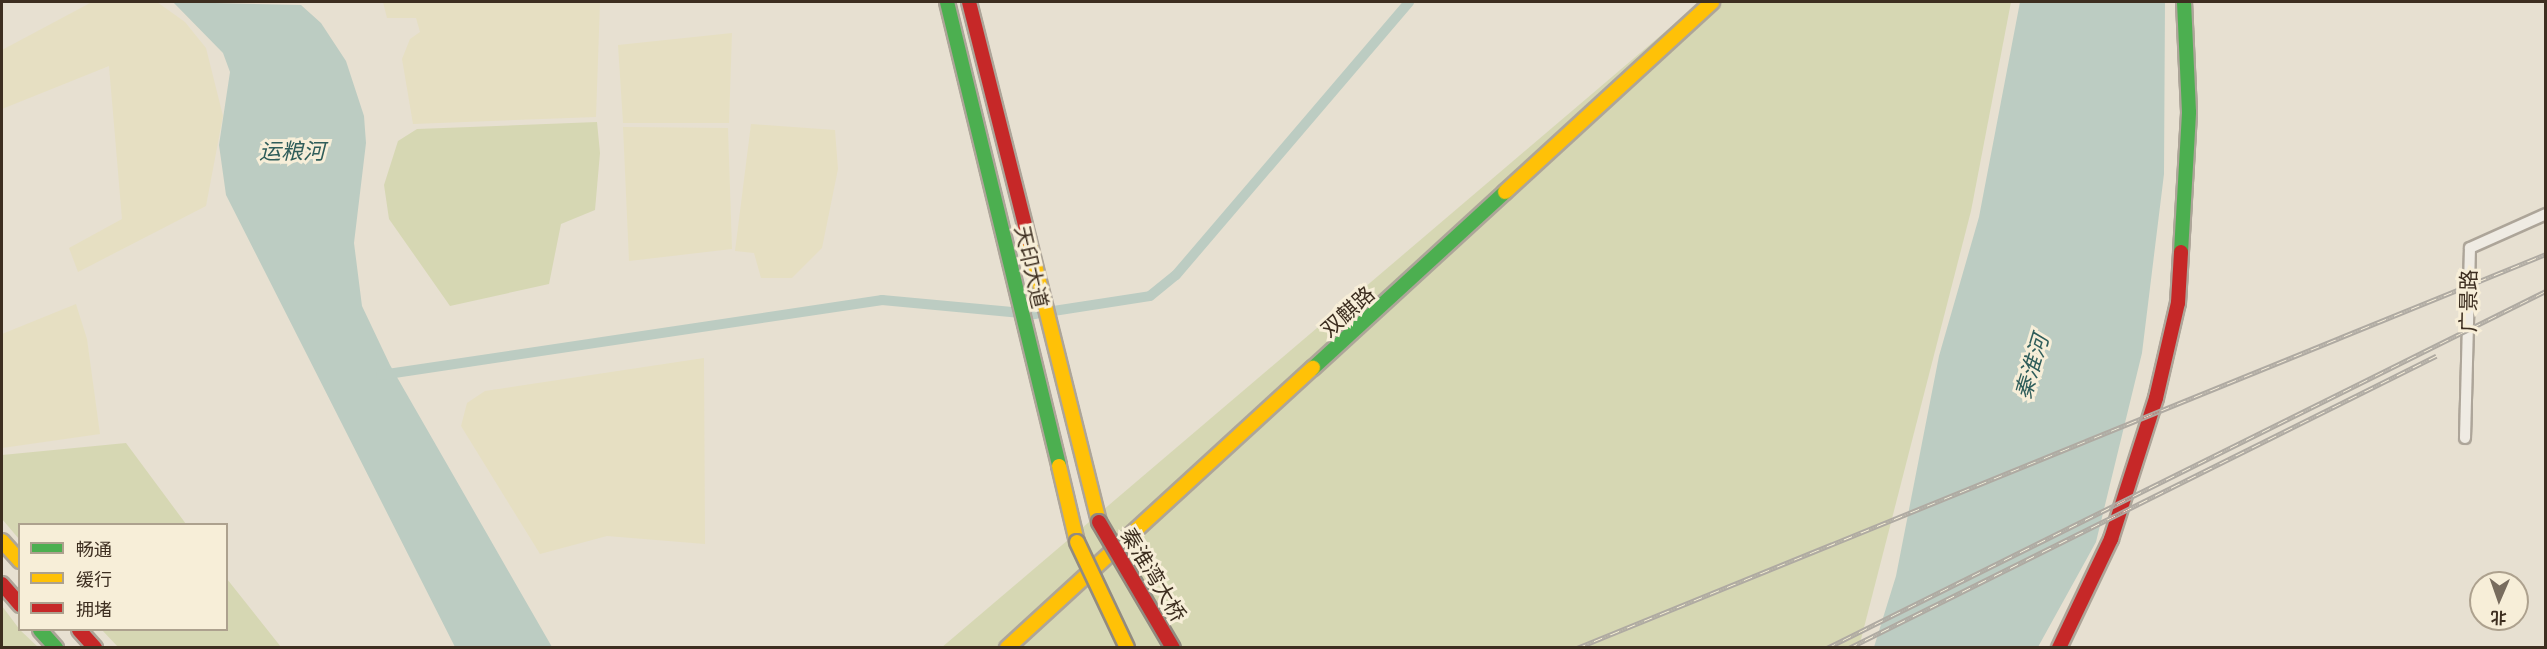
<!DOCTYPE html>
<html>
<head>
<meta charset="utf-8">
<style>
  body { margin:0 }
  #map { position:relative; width:2547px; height:649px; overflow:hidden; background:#e7e0d1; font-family:"Times New Roman","Noto Sans SC",serif }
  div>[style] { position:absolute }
  .farmland>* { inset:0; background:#e6dfc2 }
  .green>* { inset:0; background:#d6d7b3 }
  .water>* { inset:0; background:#bcccc2 }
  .canal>* { height:10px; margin:-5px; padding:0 5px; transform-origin:5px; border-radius:5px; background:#bcccc2 }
  .roads { filter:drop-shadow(2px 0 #ada599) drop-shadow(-2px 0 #ada599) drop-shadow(0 2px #ada599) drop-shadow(0 -2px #ada599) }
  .street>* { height:10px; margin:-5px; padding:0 5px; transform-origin:5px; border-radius:5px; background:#efebe3 }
  .fast>* { height:14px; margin:-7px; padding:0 7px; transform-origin:7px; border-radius:7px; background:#4caf50 }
  .slow>* { height:14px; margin:-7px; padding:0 7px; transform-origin:7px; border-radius:7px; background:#ffc107 }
  .jam>* { height:14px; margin:-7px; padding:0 7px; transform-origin:7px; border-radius:7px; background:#c62828 }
  .rail>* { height:5px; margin-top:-2.5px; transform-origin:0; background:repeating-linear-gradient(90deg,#f7eed8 0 9px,#afaaa2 0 18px); box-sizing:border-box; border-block:2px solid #afaaa2 }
  .bridges { filter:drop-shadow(2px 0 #928b80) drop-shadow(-2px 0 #928b80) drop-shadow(0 2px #928b80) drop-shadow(0 -2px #928b80) }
  .slow-bridge>* { height:14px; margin:-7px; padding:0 7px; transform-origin:7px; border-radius:7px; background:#ffc107 }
  .jam-bridge>* { height:14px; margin:-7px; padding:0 7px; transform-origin:7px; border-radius:7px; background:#c62828 }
  span { translate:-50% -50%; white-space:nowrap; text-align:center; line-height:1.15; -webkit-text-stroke:6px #f7eed8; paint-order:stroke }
  .street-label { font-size:21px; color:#3d2e20 }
  .water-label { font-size:22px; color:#2f5d5a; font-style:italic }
  .frame { position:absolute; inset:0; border:3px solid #3d2e20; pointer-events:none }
  .legend { position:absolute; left:18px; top:523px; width:210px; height:108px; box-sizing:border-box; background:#f7eed8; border:2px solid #ada18e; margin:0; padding:8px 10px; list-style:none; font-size:18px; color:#3d2e20 }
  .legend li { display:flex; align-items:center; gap:12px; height:30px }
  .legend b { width:30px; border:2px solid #ada18e }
  .north { position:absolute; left:2469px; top:571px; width:60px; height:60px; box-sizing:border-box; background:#f7eed8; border:2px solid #ada18e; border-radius:50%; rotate:182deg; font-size:16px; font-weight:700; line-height:24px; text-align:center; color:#3d2e20 }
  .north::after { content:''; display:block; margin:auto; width:21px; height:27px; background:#786c5e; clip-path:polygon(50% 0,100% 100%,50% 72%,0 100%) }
</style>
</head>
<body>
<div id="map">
  <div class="farmland">
    <div style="clip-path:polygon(92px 2px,157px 2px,185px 22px,206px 48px,223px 116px,206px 206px,78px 272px,69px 248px,122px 219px,109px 66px,2px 109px,2px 50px)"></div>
    <div style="clip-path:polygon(383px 2px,600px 2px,596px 117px,413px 124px,402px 59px,410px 39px,420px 32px,416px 18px,387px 18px)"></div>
    <div style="clip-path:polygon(732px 33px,729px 123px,623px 123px,618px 45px)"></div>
    <div style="clip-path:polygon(751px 124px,835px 130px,838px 169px,822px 248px,792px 278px,761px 278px,754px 253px,735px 251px)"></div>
    <div style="clip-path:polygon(623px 127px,728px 128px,732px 249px,629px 261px)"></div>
    <div style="clip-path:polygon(76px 304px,87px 339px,100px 434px,2px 448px,2px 334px)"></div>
    <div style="clip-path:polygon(704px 358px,705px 544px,607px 536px,540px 554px,461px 426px,467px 403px,485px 391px)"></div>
  </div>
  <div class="green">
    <div style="clip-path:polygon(1700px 2px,2011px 2px,1971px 211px,1859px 647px,941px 648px)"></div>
    <div style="clip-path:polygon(597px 122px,600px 153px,595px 210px,561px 224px,549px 284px,450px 306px,389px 219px,384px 185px,398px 141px,417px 129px)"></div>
    <div style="clip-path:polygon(126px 443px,186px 524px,20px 524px,19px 539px,2px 519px,2px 455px)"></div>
    <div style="clip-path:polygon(227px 579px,281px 647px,118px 647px,102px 630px,226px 630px)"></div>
    <div style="clip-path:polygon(2px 606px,20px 630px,38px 647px,2px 647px)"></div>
  </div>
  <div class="water">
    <div style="clip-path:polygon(173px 2px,301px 5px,321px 23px,346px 61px,364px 116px,366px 143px,354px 243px,362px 306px,390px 365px,552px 647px,455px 647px,226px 195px,219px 145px,230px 72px,223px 53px)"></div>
    <div style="clip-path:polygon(2020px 2px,2165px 2px,2164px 174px,2142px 353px,2096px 542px,2038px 647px,1874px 647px,1896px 576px,1939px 356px,1979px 217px)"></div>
  </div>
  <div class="canal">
    <div style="left:381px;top:375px;width:507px;rotate:-8.51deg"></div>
    <div style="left:882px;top:300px;width:153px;rotate:5.3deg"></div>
    <div style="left:1034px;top:314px;width:117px;rotate:-8.8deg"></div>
    <div style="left:1150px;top:296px;width:33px;rotate:-39deg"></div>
    <div style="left:1176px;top:275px;width:359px;rotate:-49.5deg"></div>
  </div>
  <div class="roads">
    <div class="street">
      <div style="left:2465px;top:438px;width:190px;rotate:-88.5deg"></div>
      <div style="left:2470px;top:248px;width:83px;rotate:-24.1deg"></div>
    </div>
    <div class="fast">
      <div style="left:947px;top:2px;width:477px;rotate:76.4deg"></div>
      <div style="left:2181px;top:252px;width:140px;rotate:-86.7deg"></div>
      <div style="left:2189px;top:112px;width:110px;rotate:-92.6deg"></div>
      <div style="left:1313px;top:368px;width:260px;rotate:-42.5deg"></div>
      <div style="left:40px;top:630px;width:24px;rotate:48deg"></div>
    </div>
    <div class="slow">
      <div style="left:1505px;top:192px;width:281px;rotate:-42.5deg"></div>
      <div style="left:1029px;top:241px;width:290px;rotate:76deg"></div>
      <div style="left:1059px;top:466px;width:78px;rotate:76.7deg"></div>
      <div style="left:2px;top:541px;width:27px;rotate:48deg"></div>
      <div style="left:1007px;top:648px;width:415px;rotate:-42.5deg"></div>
    </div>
    <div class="jam">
      <div style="left:969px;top:2px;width:246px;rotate:75.9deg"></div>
      <div style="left:2px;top:584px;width:28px;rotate:49deg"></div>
      <div style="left:79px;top:630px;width:24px;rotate:48deg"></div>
      <div style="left:2059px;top:648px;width:121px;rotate:-64.5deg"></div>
      <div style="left:2111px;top:539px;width:148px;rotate:-72.3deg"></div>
      <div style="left:2156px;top:398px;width:98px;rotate:-77deg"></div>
      <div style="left:2178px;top:303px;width:51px;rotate:-86.6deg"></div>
    </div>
  </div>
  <div class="rail">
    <div style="left:1577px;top:648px;width:1046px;rotate:-22.13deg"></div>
    <div style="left:1827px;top:648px;width:803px;rotate:-26.41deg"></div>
    <div style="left:1849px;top:648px;width:656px;rotate:-26.45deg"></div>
  </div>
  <div class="bridges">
    <div class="slow-bridge">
      <div style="left:1077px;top:542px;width:117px;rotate:64.7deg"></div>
    </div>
    <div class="jam-bridge">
      <div style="left:1099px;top:522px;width:146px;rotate:59.6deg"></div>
    </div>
  </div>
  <div class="street-label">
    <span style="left:1031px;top:267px;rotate:77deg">天印大道</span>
    <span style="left:2469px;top:301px;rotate:-89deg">广景路</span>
    <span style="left:1348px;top:312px;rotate:-42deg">双麒路</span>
    <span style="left:1153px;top:575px;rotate:59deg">秦淮湾大桥</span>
  </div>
  <div class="water-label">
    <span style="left:292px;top:152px">运粮河</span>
    <span style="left:2032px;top:367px;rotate:-73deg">秦淮河</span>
  </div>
  <div class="frame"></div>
  <ul class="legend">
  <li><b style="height:8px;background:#4caf50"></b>畅通</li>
  <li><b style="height:8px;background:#ffc107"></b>缓行</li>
  <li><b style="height:8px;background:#c62828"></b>拥堵</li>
  </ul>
  <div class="north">北</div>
</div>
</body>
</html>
